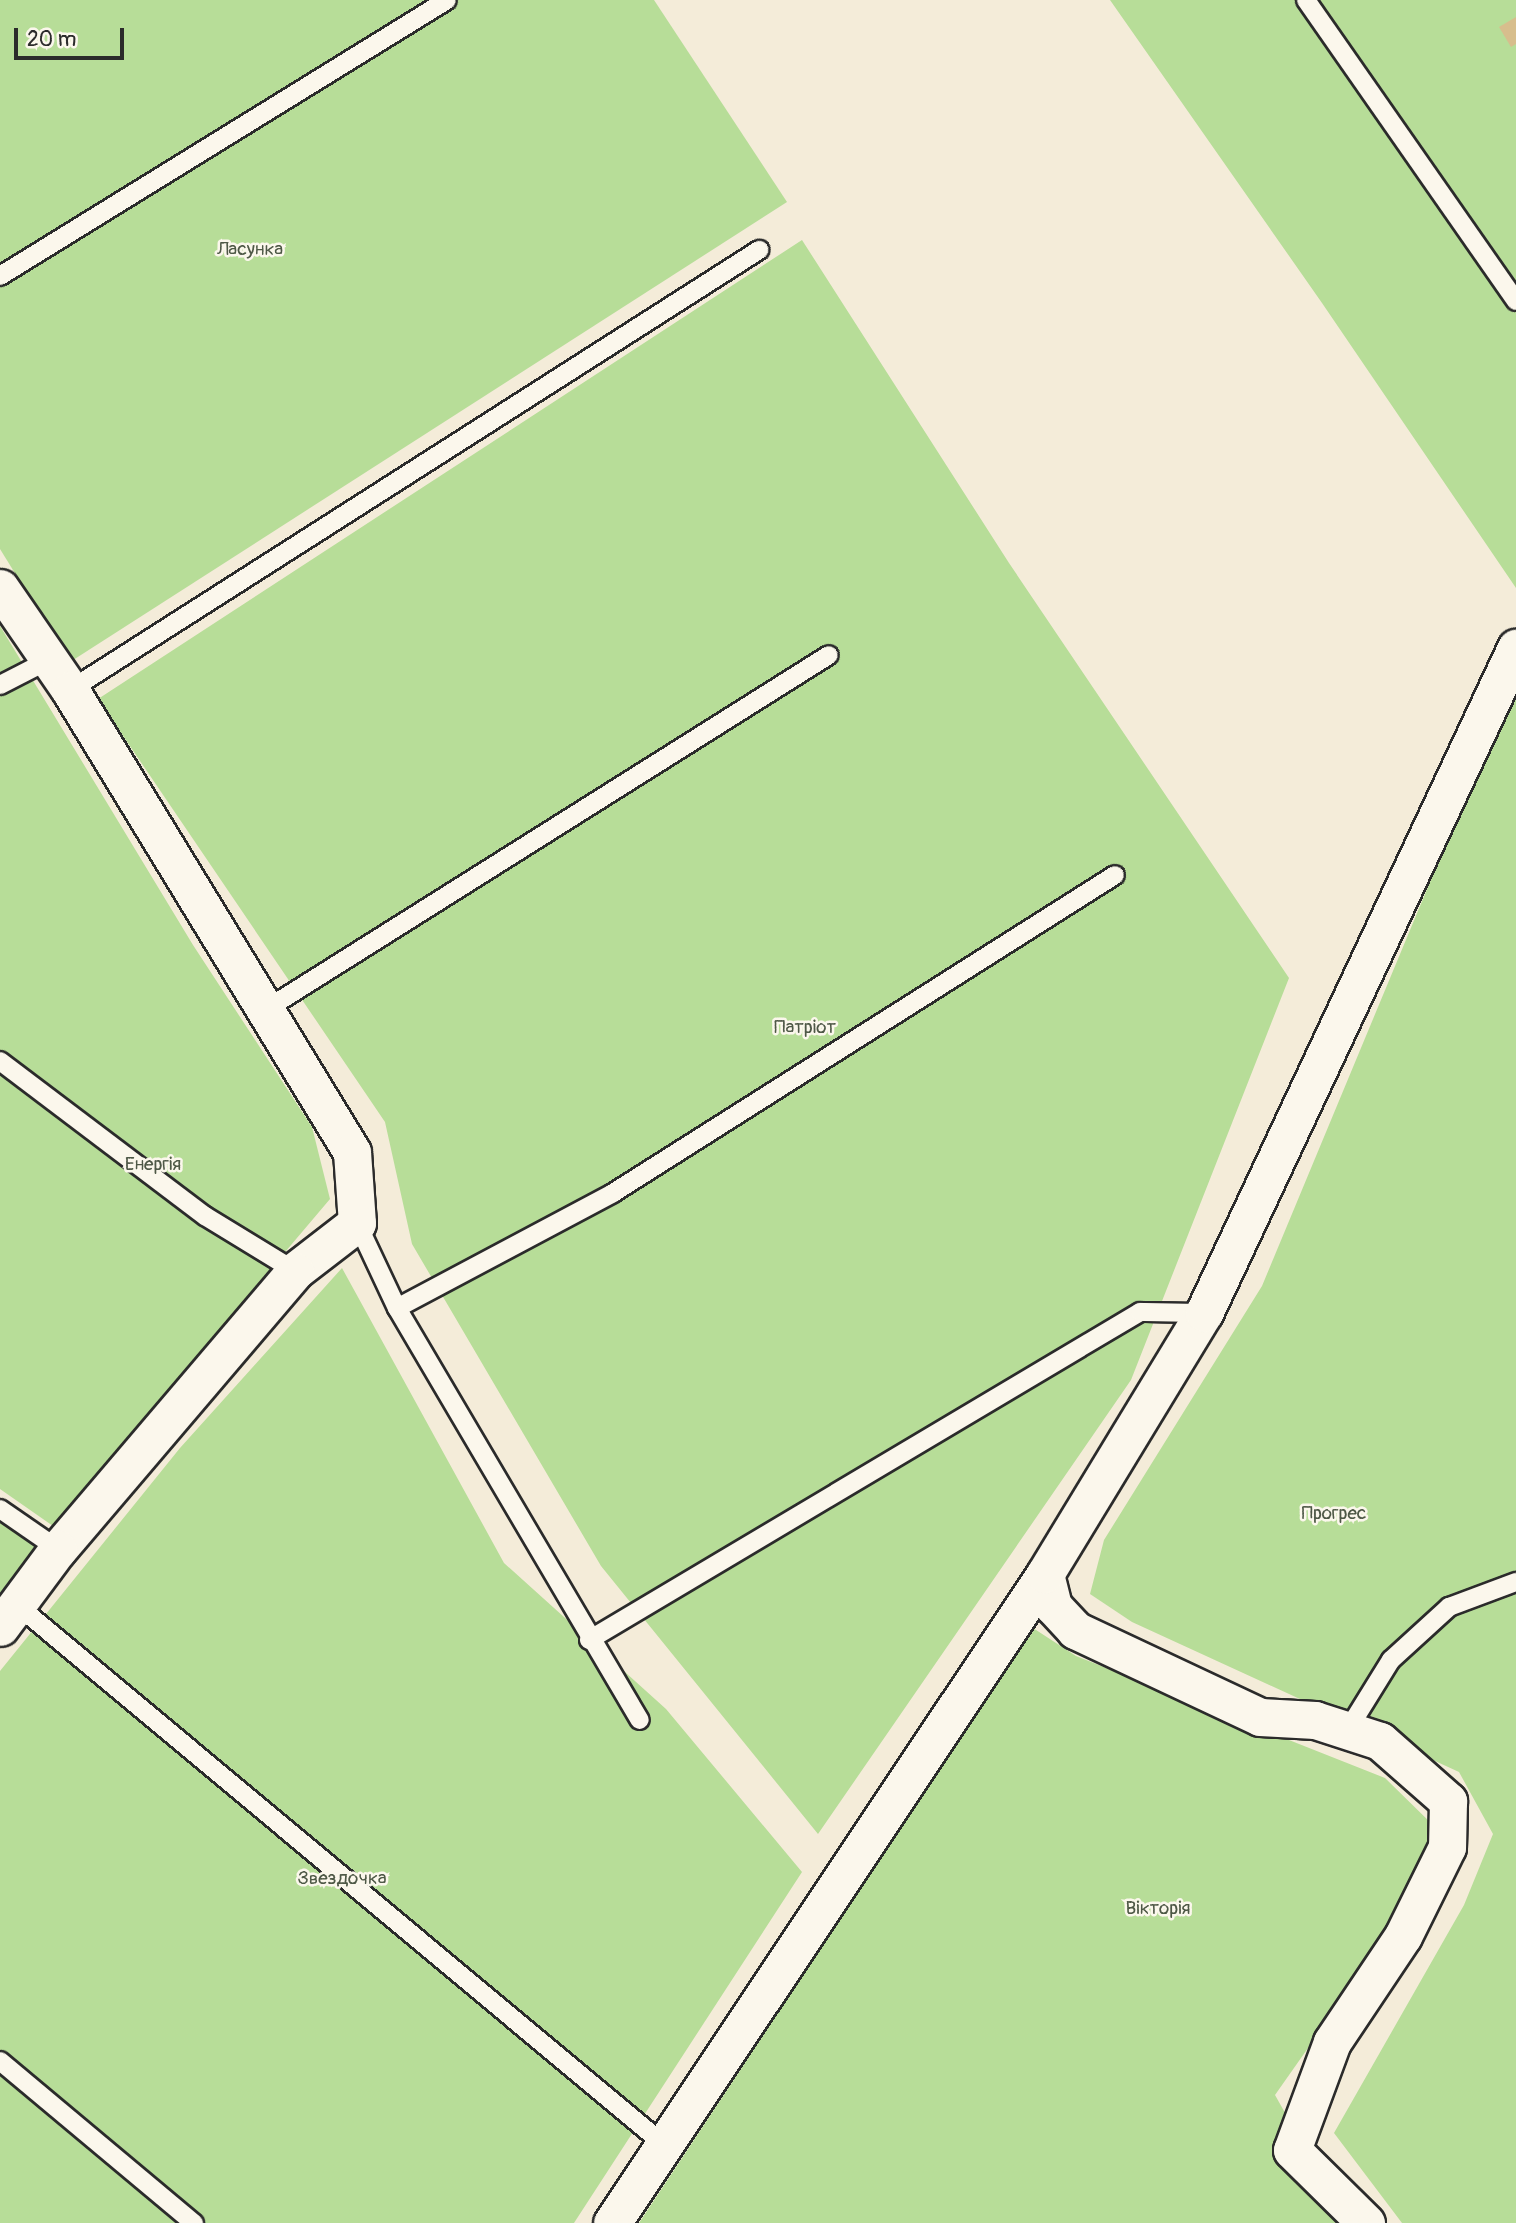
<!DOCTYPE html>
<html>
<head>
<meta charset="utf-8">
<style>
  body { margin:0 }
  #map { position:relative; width:1516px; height:2223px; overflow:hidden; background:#f4ecd9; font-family:Pangolin,sans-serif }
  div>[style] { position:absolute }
  .green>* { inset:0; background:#b7dd98 }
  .building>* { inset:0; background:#d7be8d }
  .roads { filter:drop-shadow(2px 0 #2b2b2b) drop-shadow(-2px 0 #2b2b2b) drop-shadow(0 2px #2b2b2b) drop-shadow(0 -2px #2b2b2b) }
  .lane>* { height:18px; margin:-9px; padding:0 9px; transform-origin:9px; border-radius:9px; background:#fbf7ec }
  .street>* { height:37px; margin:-18.5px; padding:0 18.5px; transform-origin:18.5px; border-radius:18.5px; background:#fbf7ec }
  span { translate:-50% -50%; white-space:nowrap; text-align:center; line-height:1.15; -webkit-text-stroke:5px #fbf7ec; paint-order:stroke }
  .park-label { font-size:19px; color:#4e5846 }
  .scale { position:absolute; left:14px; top:28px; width:110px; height:32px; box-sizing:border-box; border:4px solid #2b2b2b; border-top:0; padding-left:9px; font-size:21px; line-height:24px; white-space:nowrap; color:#2b2b2b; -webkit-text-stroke:5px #fbf7ec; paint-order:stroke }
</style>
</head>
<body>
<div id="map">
  <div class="green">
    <div style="clip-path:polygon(0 0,654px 0,787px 202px,70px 662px,0 549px)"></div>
    <div style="clip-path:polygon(1110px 0,1516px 0,1516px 588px,1322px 303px)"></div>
    <div style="clip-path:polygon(802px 240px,1009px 563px,1289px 978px,1131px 1380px,818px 1834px,601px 1566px,412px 1244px,385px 1122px,98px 699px)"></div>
    <div style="clip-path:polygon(0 626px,193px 945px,312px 1127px,330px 1199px,53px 1526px,0 1489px)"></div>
    <div style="clip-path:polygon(1516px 694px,1516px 2223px,1402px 2223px,1334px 2133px,1464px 1905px,1493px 1834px,1459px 1772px,1132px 1622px,1090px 1594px,1104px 1540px,1262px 1286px,1472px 781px)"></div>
    <div style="clip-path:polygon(342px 1268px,504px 1563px,666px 1709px,802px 1872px,574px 2223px,0 2223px,0 1671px,180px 1448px)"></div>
    <div style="clip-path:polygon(0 1520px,40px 1547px,0 1596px)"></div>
    <div style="clip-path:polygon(1033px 1628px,1076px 1656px,1385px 1778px,1435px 1827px,1372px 1957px,1275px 2095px,1347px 2223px,639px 2223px)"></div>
  </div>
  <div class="building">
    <div style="clip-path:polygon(1516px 17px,1516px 44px,1511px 47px,1499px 27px)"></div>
  </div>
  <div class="roads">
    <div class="lane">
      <div style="left:1306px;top:0;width:367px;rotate:55.1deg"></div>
      <div style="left:0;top:276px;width:525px;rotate:-31.69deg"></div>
      <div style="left:0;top:685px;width:53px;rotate:-27.1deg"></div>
      <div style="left:70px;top:690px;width:818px;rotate:-32.56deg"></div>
      <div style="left:265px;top:1010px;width:666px;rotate:-32.19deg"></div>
      <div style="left:0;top:1061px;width:257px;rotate:37.1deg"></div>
      <div style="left:205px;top:1216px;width:105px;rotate:31.4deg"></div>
      <div style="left:357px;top:1223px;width:94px;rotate:64.8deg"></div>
      <div style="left:397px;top:1308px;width:478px;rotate:59.5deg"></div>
      <div style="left:397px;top:1308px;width:245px;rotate:-28deg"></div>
      <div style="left:613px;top:1193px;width:594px;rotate:-32.35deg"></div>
      <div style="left:0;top:1509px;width:70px;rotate:34.6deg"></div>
      <div style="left:17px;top:1605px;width:840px;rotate:39.83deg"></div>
      <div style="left:589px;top:1640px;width:641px;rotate:-30.76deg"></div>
      <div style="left:1140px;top:1312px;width:64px;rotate:0.9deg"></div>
      <div style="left:1347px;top:1731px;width:84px;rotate:-58.2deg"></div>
      <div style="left:1391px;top:1660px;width:79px;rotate:-42.4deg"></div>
      <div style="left:1449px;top:1607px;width:72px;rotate:-20.5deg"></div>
      <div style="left:0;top:2061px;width:253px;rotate:39.9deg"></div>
    </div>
    <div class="street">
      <div style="left:0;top:588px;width:124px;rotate:55.5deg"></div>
      <div style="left:70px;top:690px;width:541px;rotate:58.6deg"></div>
      <div style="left:352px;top:1152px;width:71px;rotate:86deg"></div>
      <div style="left:357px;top:1223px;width:78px;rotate:142.3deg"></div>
      <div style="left:295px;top:1271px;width:365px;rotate:130.4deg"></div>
      <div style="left:58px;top:1549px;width:97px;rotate:126.6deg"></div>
      <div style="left:1045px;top:1574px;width:33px;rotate:76deg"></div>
      <div style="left:1053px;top:1606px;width:33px;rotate:47deg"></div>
      <div style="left:1075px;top:1630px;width:204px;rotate:25.2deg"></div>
      <div style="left:1260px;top:1717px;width:55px;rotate:3.1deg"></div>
      <div style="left:1315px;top:1720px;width:68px;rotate:17.9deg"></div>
      <div style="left:1380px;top:1741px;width:91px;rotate:41.4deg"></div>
      <div style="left:1448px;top:1801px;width:46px;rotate:91.2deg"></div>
      <div style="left:1447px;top:1847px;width:99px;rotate:116.3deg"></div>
      <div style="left:1403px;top:1936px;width:128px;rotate:123.8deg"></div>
      <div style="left:1332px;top:2042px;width:115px;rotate:110.3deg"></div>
      <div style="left:1292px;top:2150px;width:104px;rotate:44.6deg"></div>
      <div style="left:612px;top:2223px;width:780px;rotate:-56.29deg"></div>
      <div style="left:1045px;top:1574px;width:306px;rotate:-58.7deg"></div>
      <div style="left:1204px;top:1313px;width:735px;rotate:-64.87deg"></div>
    </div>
  </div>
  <div class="park-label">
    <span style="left:250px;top:250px">Ласунка</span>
    <span style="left:805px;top:1028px">Патріот</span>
    <span style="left:153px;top:1165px">Енергія</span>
    <span style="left:1334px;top:1514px">Прогрес</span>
    <span style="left:342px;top:1879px">Звездочка</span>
    <span style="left:1158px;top:1909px">Вікторія</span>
  </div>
  <div class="scale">20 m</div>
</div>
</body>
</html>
